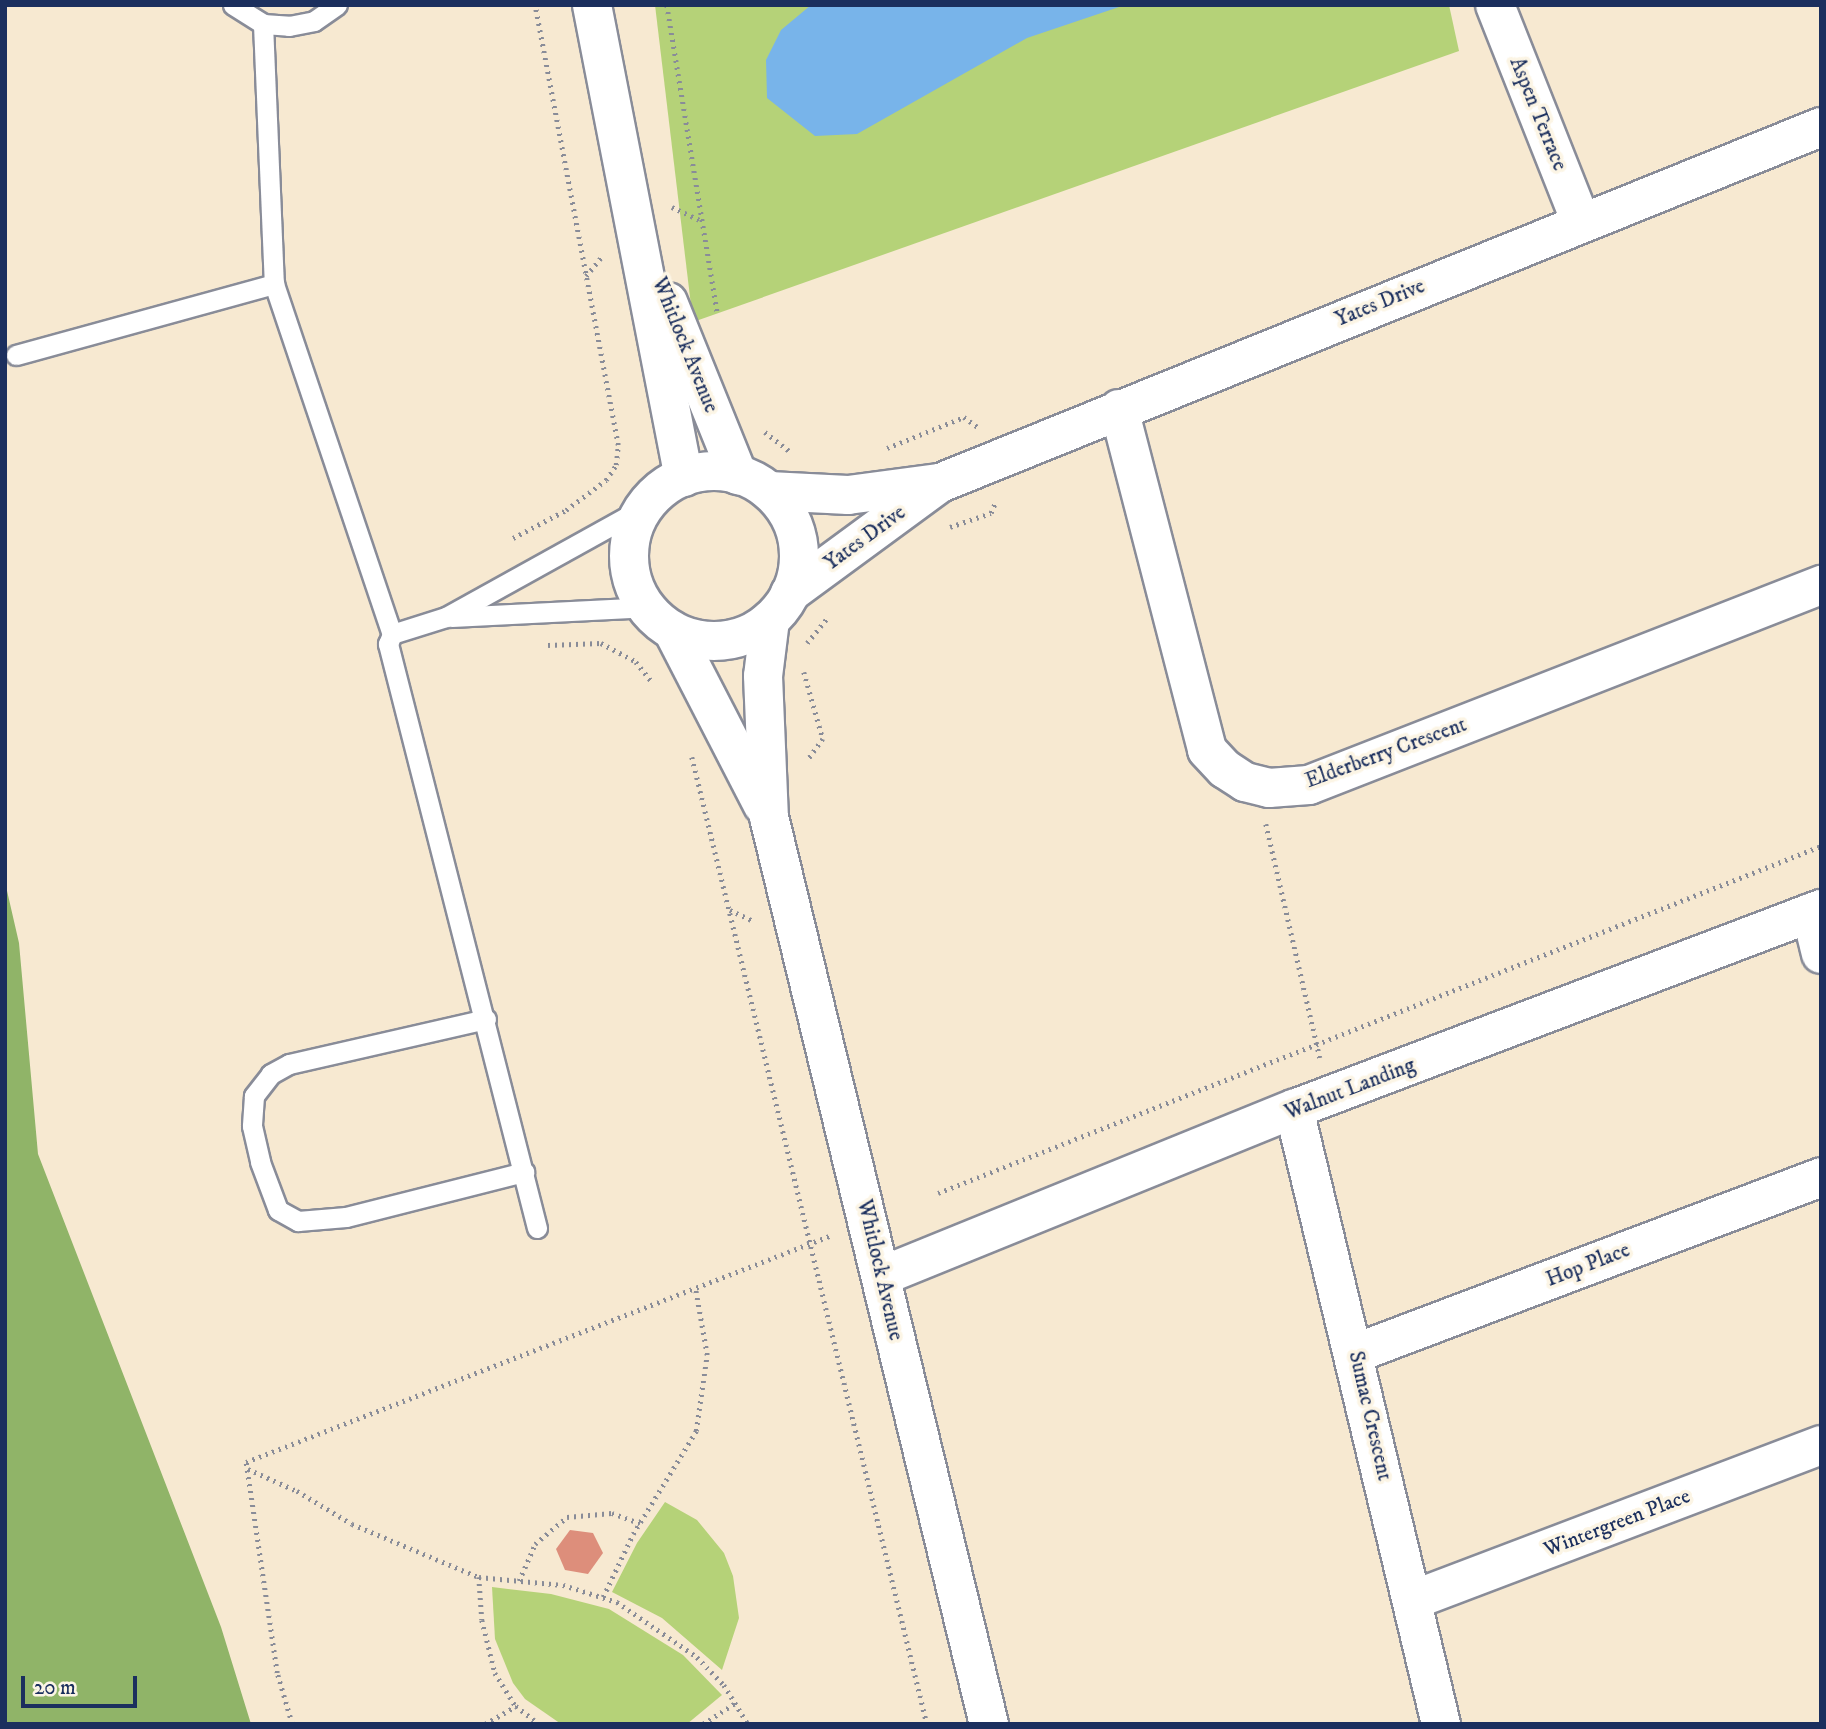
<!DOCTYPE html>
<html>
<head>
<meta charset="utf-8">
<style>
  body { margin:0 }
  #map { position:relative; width:1826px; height:1729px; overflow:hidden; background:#f7e9d1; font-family:"IM FELL DW Pica",serif }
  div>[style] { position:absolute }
  .green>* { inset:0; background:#b5d278 }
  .forest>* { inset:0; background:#90b468 }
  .water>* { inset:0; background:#78b4ea }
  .building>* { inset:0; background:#dd8e7b }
  .path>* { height:4.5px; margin-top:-2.25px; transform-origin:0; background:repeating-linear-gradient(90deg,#898c98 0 2px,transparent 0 7px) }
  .roads { filter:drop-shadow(2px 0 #898c98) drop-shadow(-2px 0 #898c98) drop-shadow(0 2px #898c98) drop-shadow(0 -2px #898c98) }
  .service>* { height:19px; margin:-9.5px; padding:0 9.5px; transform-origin:9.5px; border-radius:9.5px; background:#fff }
  .minor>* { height:38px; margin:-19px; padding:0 19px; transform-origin:19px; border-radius:19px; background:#fff }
  .tertiary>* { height:38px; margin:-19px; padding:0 19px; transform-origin:19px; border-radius:19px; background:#fff }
  .tertiary>.ring { margin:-19px; padding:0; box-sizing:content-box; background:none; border:38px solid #fff; border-radius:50% }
  span { translate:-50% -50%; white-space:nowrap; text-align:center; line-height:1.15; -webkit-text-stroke:7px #fcf5e5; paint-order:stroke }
  .street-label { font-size:21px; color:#1b2f5e }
  .frame { position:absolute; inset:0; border:7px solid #1b2f5e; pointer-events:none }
  .scale { position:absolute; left:21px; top:1676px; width:116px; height:32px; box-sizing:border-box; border:4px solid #1b2f5e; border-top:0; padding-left:9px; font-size:21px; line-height:24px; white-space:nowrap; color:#1b2f5e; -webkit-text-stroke:5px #fcf5e5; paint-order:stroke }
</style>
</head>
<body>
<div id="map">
  <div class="green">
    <div style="clip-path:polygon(655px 5px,1449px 5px,1459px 51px,693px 322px)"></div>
    <div style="clip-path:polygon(665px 1502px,697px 1520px,724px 1553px,733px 1576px,739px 1618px,722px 1670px,662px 1618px,612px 1592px,637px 1543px)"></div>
    <div style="clip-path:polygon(492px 1587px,551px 1594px,609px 1609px,683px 1655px,722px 1695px,687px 1724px,561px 1724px,525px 1699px,513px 1683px,495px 1639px)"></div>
  </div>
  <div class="forest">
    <div style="clip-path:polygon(5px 882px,19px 943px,38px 1154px,221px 1627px,251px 1724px,5px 1724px)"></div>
  </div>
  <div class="water">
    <div style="clip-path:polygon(811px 5px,1125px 5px,1027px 38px,857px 134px,815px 136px,767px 98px,766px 60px,781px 30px)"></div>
  </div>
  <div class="building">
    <div style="clip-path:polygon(570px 1530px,593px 1533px,603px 1553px,588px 1574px,565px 1570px,556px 1549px)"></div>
  </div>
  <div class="path">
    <div style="left:667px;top:5px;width:311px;rotate:80.7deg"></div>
    <div style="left:672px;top:207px;width:33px;rotate:25deg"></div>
    <div style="left:586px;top:276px;width:26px;rotate:-51deg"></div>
    <div style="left:765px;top:432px;width:33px;rotate:38deg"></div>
    <div style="left:887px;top:448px;width:83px;rotate:-21.9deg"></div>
    <div style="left:964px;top:417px;width:17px;rotate:36deg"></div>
    <div style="left:950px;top:527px;width:43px;rotate:-18.9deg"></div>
    <div style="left:991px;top:513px;width:11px;rotate:-68deg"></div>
    <div style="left:513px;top:538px;width:60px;rotate:-27.8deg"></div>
    <div style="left:566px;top:510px;width:50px;rotate:-36.9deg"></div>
    <div style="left:606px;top:480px;width:18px;rotate:-56deg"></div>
    <div style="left:616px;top:465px;width:20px;rotate:-84deg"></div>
    <div style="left:618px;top:445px;width:448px;rotate:-100.7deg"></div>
    <div style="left:807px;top:643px;width:33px;rotate:-51deg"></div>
    <div style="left:548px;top:645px;width:53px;rotate:-2.2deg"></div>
    <div style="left:601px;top:643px;width:40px;rotate:28deg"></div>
    <div style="left:636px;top:662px;width:26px;rotate:51deg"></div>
    <div style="left:804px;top:672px;width:70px;rotate:74.2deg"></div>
    <div style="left:823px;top:739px;width:27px;rotate:126deg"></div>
    <div style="left:692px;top:757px;width:995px;rotate:76.34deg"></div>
    <div style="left:1266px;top:824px;width:240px;rotate:77deg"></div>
    <div style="left:730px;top:910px;width:26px;rotate:25deg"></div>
    <div style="left:938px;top:1193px;width:949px;rotate:-21.45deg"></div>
    <div style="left:248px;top:1469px;width:54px;rotate:24.2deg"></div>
    <div style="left:297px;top:1491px;width:64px;rotate:31deg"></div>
    <div style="left:352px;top:1524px;width:138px;rotate:22.7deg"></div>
    <div style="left:479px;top:1577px;width:84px;rotate:5.4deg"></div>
    <div style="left:563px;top:1585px;width:57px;rotate:17.5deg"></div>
    <div style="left:617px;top:1602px;width:97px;rotate:34.5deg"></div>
    <div style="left:697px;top:1657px;width:39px;rotate:46deg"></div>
    <div style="left:724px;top:1685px;width:46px;rotate:58.4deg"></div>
    <div style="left:479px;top:1577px;width:43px;rotate:86deg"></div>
    <div style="left:482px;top:1620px;width:55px;rotate:76.2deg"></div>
    <div style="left:495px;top:1673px;width:39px;rotate:58deg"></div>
    <div style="left:516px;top:1706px;width:29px;rotate:38deg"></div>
    <div style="left:519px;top:1581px;width:40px;rotate:-66.6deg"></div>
    <div style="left:535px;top:1544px;width:42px;rotate:-40.2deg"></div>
    <div style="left:567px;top:1517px;width:45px;rotate:-5.1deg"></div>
    <div style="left:612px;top:1513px;width:30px;rotate:20deg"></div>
    <div style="left:603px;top:1597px;width:70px;rotate:-64.5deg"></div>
    <div style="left:633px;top:1534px;width:121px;rotate:-58.5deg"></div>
    <div style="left:696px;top:1431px;width:77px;rotate:-81.8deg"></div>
    <div style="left:707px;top:1355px;width:69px;rotate:-100deg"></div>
    <div style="left:292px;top:1724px;width:53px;rotate:-106.4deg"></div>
    <div style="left:277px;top:1673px;width:213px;rotate:-98.4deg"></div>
    <div style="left:246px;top:1462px;width:628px;rotate:-21.17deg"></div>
    <div style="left:485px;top:1724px;width:36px;rotate:-30deg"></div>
    <div style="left:703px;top:1724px;width:38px;rotate:-33deg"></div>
  </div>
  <div class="roads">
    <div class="service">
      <div style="left:233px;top:5px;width:36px;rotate:32deg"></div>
      <div style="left:263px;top:24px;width:26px;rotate:4deg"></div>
      <div style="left:289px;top:26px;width:25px;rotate:-11deg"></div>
      <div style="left:314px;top:21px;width:28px;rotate:-35deg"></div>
      <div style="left:263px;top:24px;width:260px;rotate:87.6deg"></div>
      <div style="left:274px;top:284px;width:369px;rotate:71.4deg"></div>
      <div style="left:16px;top:355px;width:268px;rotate:-15.4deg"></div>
      <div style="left:451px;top:617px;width:195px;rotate:-2.9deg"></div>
      <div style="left:486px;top:1019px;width:202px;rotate:167.1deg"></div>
      <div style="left:289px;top:1064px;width:21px;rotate:151deg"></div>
      <div style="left:271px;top:1074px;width:28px;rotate:128deg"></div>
      <div style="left:254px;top:1096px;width:30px;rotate:94deg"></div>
      <div style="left:252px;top:1126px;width:37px;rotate:77deg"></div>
      <div style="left:260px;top:1162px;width:51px;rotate:69.4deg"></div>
      <div style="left:278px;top:1210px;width:23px;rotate:29deg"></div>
      <div style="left:298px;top:1221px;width:48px;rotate:-4.8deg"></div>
      <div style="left:346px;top:1217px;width:184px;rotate:-14.2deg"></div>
      <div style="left:537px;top:1228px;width:603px;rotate:-104.31deg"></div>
      <div style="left:388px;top:644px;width:11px;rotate:-68deg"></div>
      <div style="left:392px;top:634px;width:57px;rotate:-17.5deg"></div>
      <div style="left:446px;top:617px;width:229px;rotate:-29deg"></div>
    </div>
    <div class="minor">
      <div style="left:1495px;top:5px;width:233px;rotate:68.4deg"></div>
      <div style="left:1119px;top:409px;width:352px;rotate:75.5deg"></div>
      <div style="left:1207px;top:750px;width:26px;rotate:47deg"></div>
      <div style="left:1225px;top:769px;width:24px;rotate:33deg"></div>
      <div style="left:1245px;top:782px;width:25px;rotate:14deg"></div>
      <div style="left:1269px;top:788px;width:40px;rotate:-4.3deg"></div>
      <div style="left:1309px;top:785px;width:550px;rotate:-21.34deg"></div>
      <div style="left:1811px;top:913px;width:42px;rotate:76.3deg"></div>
      <div style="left:1294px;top:1109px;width:632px;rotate:76.56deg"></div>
      <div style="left:882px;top:1276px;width:445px;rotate:-22.1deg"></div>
      <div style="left:1294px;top:1109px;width:564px;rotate:-20.78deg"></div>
      <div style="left:1356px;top:1353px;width:497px;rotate:-20.7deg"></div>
      <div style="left:1413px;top:1600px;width:436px;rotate:-20.8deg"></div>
    </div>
    <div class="tertiary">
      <div style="left:592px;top:5px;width:481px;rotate:79deg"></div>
      <div style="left:668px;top:302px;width:187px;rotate:68deg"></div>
      <div class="ring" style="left:629px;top:471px;width:132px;height:132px"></div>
      <div style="left:769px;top:491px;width:79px;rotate:2.9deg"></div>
      <div style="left:848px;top:495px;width:91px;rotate:-7.6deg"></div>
      <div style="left:790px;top:593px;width:186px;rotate:-36.3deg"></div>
      <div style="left:940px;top:483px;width:950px;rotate:-22deg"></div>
      <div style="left:770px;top:620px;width:56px;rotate:97.1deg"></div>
      <div style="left:763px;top:676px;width:141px;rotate:87.6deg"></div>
      <div style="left:769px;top:817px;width:933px;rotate:76.37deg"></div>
      <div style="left:673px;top:631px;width:196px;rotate:62.7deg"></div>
    </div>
  </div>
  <div class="street-label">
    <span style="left:1538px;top:114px;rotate:68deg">Aspen Terrace</span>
    <span style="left:1380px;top:303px;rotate:-22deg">Yates Drive</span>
    <span style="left:685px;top:345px;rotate:68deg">Whitlock Avenue</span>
    <span style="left:865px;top:538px;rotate:-36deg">Yates Drive</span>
    <span style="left:1386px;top:753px;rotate:-20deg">Elderberry Crescent</span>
    <span style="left:1350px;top:1089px;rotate:-21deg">Walnut Landing</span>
    <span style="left:1588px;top:1265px;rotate:-21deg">Hop Place</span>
    <span style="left:880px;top:1270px;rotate:77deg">Whitlock Avenue</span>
    <span style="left:1370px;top:1416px;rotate:77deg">Sumac Crescent</span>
    <span style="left:1617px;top:1523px;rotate:-21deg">Wintergreen Place</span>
  </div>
  <div class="frame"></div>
  <div class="scale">20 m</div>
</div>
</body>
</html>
